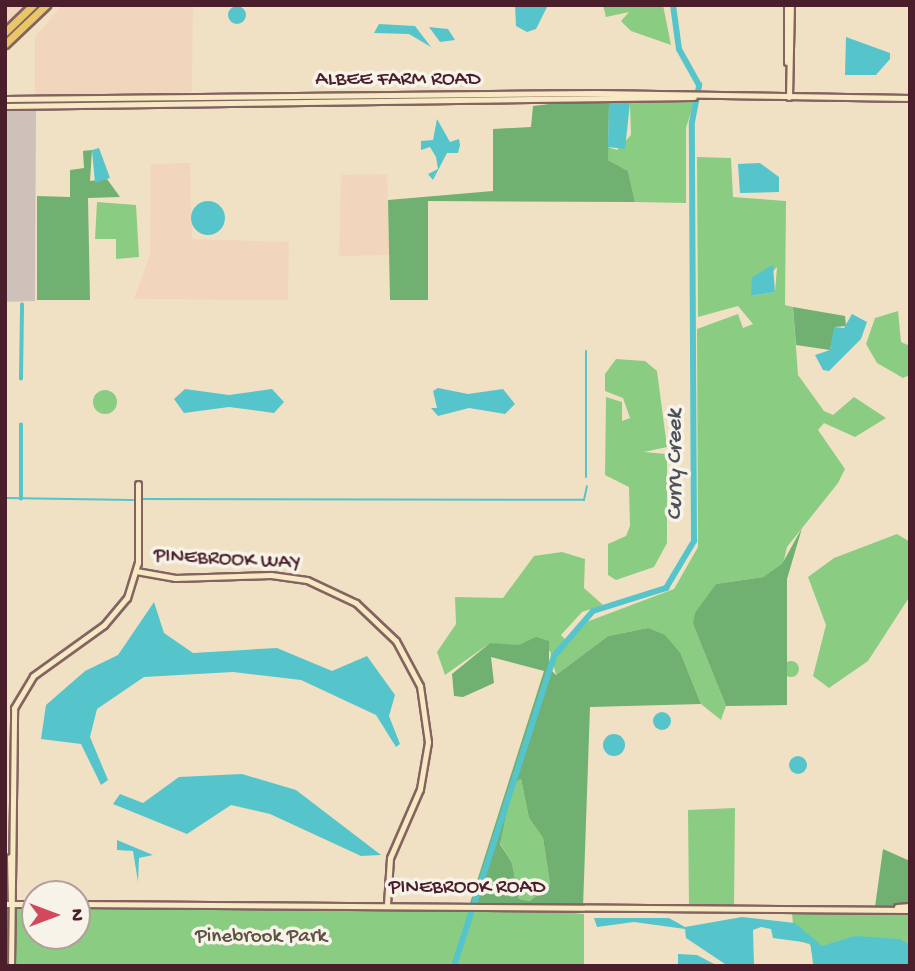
<!DOCTYPE html>
<html>
<head>
<meta charset="utf-8">
<style>
  body { margin:0 }
  #map { position:relative; width:915px; height:971px; overflow:hidden; background:#f1e1c4; font-family:"Gochi Hand",sans-serif }
  div>[style] { position:absolute }
  .built>* { inset:0; background:#f1d5bd }
  .industrial>* { inset:0; background:#cec1ba }
  .green>* { inset:0; background:#8bcc83 }
  .round { border-radius:50% }
  .forest>* { inset:0; background:#70b071 }
  .water>* { inset:0; background:#56c4cb }
  .stream>* { height:2px; margin:-1px; padding:0 1px; transform-origin:1px; border-radius:1px; background:#56c4cb }
  .canal>* { height:3.5px; margin:-1.75px; padding:0 1.75px; transform-origin:1.75px; border-radius:1.75px; background:#56c4cb }
  .river>* { height:6px; margin:-3px; padding:0 3px; transform-origin:3px; border-radius:3px; background:#56c4cb }
  .roads { filter:drop-shadow(2px 0 #846361) drop-shadow(-2px 0 #846361) drop-shadow(0 2px #846361) drop-shadow(0 -2px #846361) }
  .secondary>* { height:5px; margin:-2.5px; padding:0 2.5px; transform-origin:2.5px; border-radius:2.5px; background:#f6e9c3 }
  .primary>* { height:7px; margin:-3.5px; padding:0 3.5px; transform-origin:3.5px; border-radius:3.5px; background:#e9c769 }
  span { translate:-50% -50%; white-space:nowrap; text-align:center; line-height:1.15; -webkit-text-stroke:7px #f7f3e8; paint-order:stroke }
  .street-label { font-size:21px; color:#4a1f2b }
  .park-label { font-size:21px; color:#5e5345 }
  .water-label { font-size:23px; color:#4e515b; font-style:italic }
  .frame { position:absolute; inset:0; border:7px solid #4a1f2b; pointer-events:none }
  .north { position:absolute; left:21px; top:880px; width:70px; height:70px; box-sizing:border-box; background:#f7f3e8; border:2px solid #b29e9c; border-radius:50%; rotate:90deg; font-size:19px; font-weight:700; line-height:28px; text-align:center; color:#4a1f2b }
  .north::after { content:''; display:block; margin:auto; width:24px; height:32px; background:#d1495b; clip-path:polygon(50% 0,100% 100%,50% 72%,0 100%) }
</style>
</head>
<body>
<div id="map">
  <div class="built">
    <div style="clip-path:polygon(5px 5px,29px 5px,5px 26px)"></div>
    <div style="clip-path:polygon(62px 5px,193px 5px,192px 92px,35px 95px,35px 37px)"></div>
    <div style="clip-path:polygon(190px 163px,192px 239px,289px 242px,288px 300px,134px 299px,150px 255px,151px 164px)"></div>
    <div style="clip-path:polygon(387px 174px,389px 255px,339px 256px,341px 175px)"></div>
  </div>
  <div class="industrial">
    <div style="clip-path:polygon(5px 110px,36px 110px,35px 301px,5px 302px)"></div>
  </div>
  <div class="green">
    <div style="clip-path:polygon(603px 5px,663px 5px,671px 45px,631px 31px,621px 21px,629px 12px,606px 17px)"></div>
    <div style="clip-path:polygon(694px 102px,686px 128px,686px 203px,635px 202px,628px 171px,608px 160px,608px 147px,617px 150px,631px 135px,630px 103px)"></div>
    <div style="clip-path:polygon(evenodd,697px 157px,731px 158px,733px 197px,786px 201px,785px 305px,793px 307px,798px 375px,824px 411px,833px 415px,854px 397px,886px 418px,855px 437px,824px 423px,818px 430px,845px 469px,838px 483px,787px 547px,783px 564px,763px 577px,716px 584px,693px 624px,726px 706px,721px 720px,701px 704px,681px 654px,648px 628px,608px 636px,556px 675px,550px 651px,490px 643px,445px 675px,437px 652px,456px 624px,455px 597px,503px 598px,534px 556px,562px 552px,585px 559px,584px 588px,603px 605px,582px 612px,561px 635px,568px 642px,581px 624px,674px 589px,698px 547px,697px 329px,738px 314px,743px 328px,753px 324px,738px 306px,698px 317px,697px 157px,777px 267px,775px 292px,751px 296px,777px 267px)"></div>
    <div style="clip-path:polygon(97px 202px,136px 205px,139px 257px,116px 259px,116px 239px,95px 239px)"></div>
    <div style="clip-path:polygon(898px 311px,901px 342px,910px 346px,910px 375px,903px 378px,877px 363px,866px 344px,875px 318px)"></div>
    <div style="clip-path:polygon(616px 359px,645px 361px,657px 371px,667px 447px,644px 452px,667px 454px,667px 543px,654px 567px,616px 580px,608px 575px,608px 544px,626px 536px,630px 526px,629px 487px,605px 475px,606px 397px,622px 402px,622px 421px,630px 418px,623px 398px,605px 391px,605px 374px)"></div>
    <div class="round" style="left:93px;top:390px;width:24px;height:24px"></div>
    <div style="clip-path:polygon(897px 534px,910px 542px,910px 596px,868px 661px,829px 688px,813px 676px,826px 625px,808px 577px,834px 558px)"></div>
    <div class="round" style="left:783px;top:661px;width:16px;height:16px"></div>
    <div style="clip-path:polygon(521px 779px,529px 818px,543px 838px,550px 884px,530px 901px,519px 899px,512px 863px,500px 843px,513px 782px)"></div>
    <div style="clip-path:polygon(735px 808px,734px 908px,689px 908px,688px 810px)"></div>
    <div style="clip-path:polygon(5px 908px,35px 908px,35px 936px,77px 936px,77px 908px,562px 912px,584px 914px,584px 966px,5px 966px)"></div>
    <div style="clip-path:polygon(792px 912px,910px 912px,910px 966px,813px 965px,811px 945px,794px 939px)"></div>
  </div>
  <div class="forest">
    <div style="clip-path:polygon(566px 102px,609px 103px,608px 160px,628px 171px,635px 202px,428px 201px,428px 300px,390px 300px,388px 200px,493px 191px,493px 129px,531px 127px,533px 106px)"></div>
    <div style="clip-path:polygon(92px 150px,90px 181px,107px 179px,120px 197px,88px 198px,90px 300px,37px 300px,37px 196px,70px 197px,70px 170px,84px 168px,83px 151px)"></div>
    <div style="clip-path:polygon(793px 307px,845px 316px,846px 326px,835px 327px,830px 350px,796px 345px)"></div>
    <div style="clip-path:polygon(802px 528px,787px 579px,787px 705px,726px 706px,693px 624px,695px 613px,716px 584px,763px 577px,782px 564px)"></div>
    <div style="clip-path:polygon(evenodd,648px 628px,665px 635px,681px 654px,701px 704px,590px 707px,583px 908px,470px 903px,544px 671px,491px 657px,494px 683px,463px 697px,454px 696px,452px 674px,490px 643px,519px 645px,536px 637px,549px 641px,549px 668px,556px 675px,608px 636px,648px 628px,521px 779px,529px 818px,543px 838px,550px 884px,530px 901px,519px 899px,512px 863px,500px 844px,513px 783px,521px 779px)"></div>
    <div style="clip-path:polygon(883px 849px,910px 861px,910px 905px,875px 907px)"></div>
  </div>
  <div class="water">
    <div style="clip-path:polygon(515px 5px,548px 5px,536px 29px,527px 32px,516px 26px)"></div>
    <div class="round" style="left:228px;top:6px;width:18px;height:18px"></div>
    <div style="clip-path:polygon(379px 24px,415px 26px,431px 47px,409px 34px,374px 33px)"></div>
    <div style="clip-path:polygon(429px 27px,448px 29px,455px 40px,440px 42px)"></div>
    <div style="clip-path:polygon(846px 37px,890px 53px,890px 59px,876px 75px,845px 75px)"></div>
    <div style="clip-path:polygon(609px 103px,630px 103px,625px 149px,608px 147px)"></div>
    <div style="clip-path:polygon(437px 119px,450px 142px,459px 139px,460px 145px,458px 153px,447px 153px,433px 180px,428px 174px,438px 169px,436px 157px,430px 147px,421px 150px,421px 141px,433px 140px)"></div>
    <div style="clip-path:polygon(99px 148px,110px 178px,95px 183px,92px 150px)"></div>
    <div style="clip-path:polygon(760px 163px,779px 177px,779px 192px,740px 193px,738px 164px)"></div>
    <div class="round" style="left:191px;top:201px;width:34px;height:34px"></div>
    <div style="clip-path:polygon(773px 265px,775px 292px,751px 296px,752px 277px)"></div>
    <div style="clip-path:polygon(852px 314px,867px 322px,861px 339px,829px 371px,823px 370px,815px 355px,830px 350px,834px 327px,844px 328px)"></div>
    <div style="clip-path:polygon(438px 388px,468px 394px,503px 389px,515px 404px,505px 414px,469px 408px,438px 416px,431px 408px,437px 408px,433px 391px)"></div>
    <div style="clip-path:polygon(185px 389px,229px 395px,272px 389px,284px 402px,274px 413px,229px 407px,184px 413px,174px 399px)"></div>
    <div style="clip-path:polygon(154px 602px,164px 633px,193px 653px,277px 648px,332px 671px,367px 656px,395px 695px,389px 716px,400px 744px,396px 747px,376px 715px,301px 680px,233px 672px,144px 677px,97px 709px,90px 737px,108px 780px,101px 785px,81px 744px,41px 739px,46px 705px,85px 671px,118px 655px)"></div>
    <div class="round" style="left:653px;top:712px;width:18px;height:18px"></div>
    <div class="round" style="left:603px;top:734px;width:22px;height:22px"></div>
    <div class="round" style="left:789px;top:756px;width:18px;height:18px"></div>
    <div style="clip-path:polygon(242px 774px,296px 790px,381px 855px,361px 856px,270px 814px,231px 805px,187px 834px,113px 804px,120px 794px,143px 803px,179px 777px)"></div>
    <div style="clip-path:polygon(117px 840px,153px 855px,139px 858px,138px 882px,133px 851px,117px 850px)"></div>
    <div style="clip-path:polygon(742px 917px,795px 923px,822px 946px,855px 936px,900px 939px,910px 945px,910px 966px,814px 966px,810px 943px,773px 938px,771px 929px,761px 927px,753px 930px,754px 966px,728px 966px,686px 938px,685px 929px,634px 922px,597px 927px,594px 918px,669px 918px,685px 927px)"></div>
    <div style="clip-path:polygon(678px 954px,697px 955px,718px 966px,678px 966px)"></div>
  </div>
  <div class="stream">
    <div style="left:586px;top:351px;width:126px;rotate:90deg"></div>
    <div style="left:5px;top:498px;width:128px;rotate:0.9deg"></div>
    <div style="left:142px;top:499px;width:442px;rotate:0.1deg"></div>
    <div style="left:584px;top:500px;width:14px;rotate:-78deg"></div>
  </div>
  <div class="canal">
    <div style="left:21px;top:379px;width:74px;rotate:-89.2deg"></div>
    <div style="left:21px;top:499px;width:74px;rotate:-90deg"></div>
  </div>
  <div class="river">
    <div style="left:454px;top:966px;width:326px;rotate:-72.1deg"></div>
    <div style="left:554px;top:656px;width:60px;rotate:-49.1deg"></div>
    <div style="left:593px;top:611px;width:77px;rotate:-17.5deg"></div>
    <div style="left:666px;top:588px;width:55px;rotate:-59.2deg"></div>
    <div style="left:694px;top:541px;width:419px;rotate:-90.3deg"></div>
    <div style="left:692px;top:122px;width:38px;rotate:-79deg"></div>
    <div style="left:699px;top:85px;width:41px;rotate:-119.1deg"></div>
    <div style="left:679px;top:49px;width:44px;rotate:-97.8deg"></div>
  </div>
  <div class="roads">
    <div class="secondary">
      <div style="left:787px;top:5px;width:57px;rotate:90deg"></div>
      <div style="left:789px;top:97px;width:92px;rotate:-88.8deg"></div>
      <div style="left:5px;top:99px;width:591px;rotate:-0.58deg"></div>
      <div style="left:596px;top:93px;width:314px;rotate:0.9deg"></div>
      <div style="left:5px;top:106px;width:689px;rotate:-0.75deg"></div>
      <div style="left:136px;top:571px;width:40px;rotate:10deg"></div>
      <div style="left:175px;top:578px;width:96px;rotate:-1.8deg"></div>
      <div style="left:271px;top:575px;width:36px;rotate:8deg"></div>
      <div style="left:307px;top:580px;width:54px;rotate:25.1deg"></div>
      <div style="left:356px;top:603px;width:55px;rotate:43.5deg"></div>
      <div style="left:396px;top:641px;width:51px;rotate:61.9deg"></div>
      <div style="left:420px;top:686px;width:57px;rotate:81.9deg"></div>
      <div style="left:428px;top:742px;width:48px;rotate:99.7deg"></div>
      <div style="left:420px;top:789px;width:75px;rotate:113.5deg"></div>
      <div style="left:390px;top:858px;width:47px;rotate:93.7deg"></div>
      <div style="left:10px;top:857px;width:46px;rotate:88.8deg"></div>
      <div style="left:5px;top:904px;width:30px"></div>
      <div style="left:77px;top:904px;width:833px;rotate:0.41deg"></div>
      <div style="left:897px;top:907px;width:13px;rotate:-4deg"></div>
      <div style="left:11px;top:966px;width:258px;rotate:-89.3deg"></div>
      <div style="left:14px;top:708px;width:37px;rotate:-59deg"></div>
      <div style="left:33px;top:676px;width:87px;rotate:-35.7deg"></div>
      <div style="left:104px;top:625px;width:35px;rotate:-50deg"></div>
      <div style="left:127px;top:598px;width:37px;rotate:-73deg"></div>
      <div style="left:138px;top:563px;width:79px;rotate:-90deg"></div>
    </div>
    <div class="primary">
      <div style="left:5px;top:32px;width:39px;rotate:-44deg"></div>
      <div style="left:5px;top:44px;width:57px;rotate:-43.6deg"></div>
    </div>
  </div>
  <div class="street-label">
    <span style="left:398px;top:81px">ALBEE FARM ROAD</span>
    <span style="left:227px;top:561px;rotate:3deg">PINEBROOK WAY</span>
    <span style="left:467px;top:889px">PINEBROOK ROAD</span>
  </div>
  <div class="park-label">
    <span style="left:261px;top:938px">Pinebrook Park</span>
  </div>
  <div class="water-label">
    <span style="left:676px;top:465px;rotate:-90deg">Curry Creek</span>
  </div>
  <div class="frame"></div>
  <div class="north">N</div>
</div>
</body>
</html>
